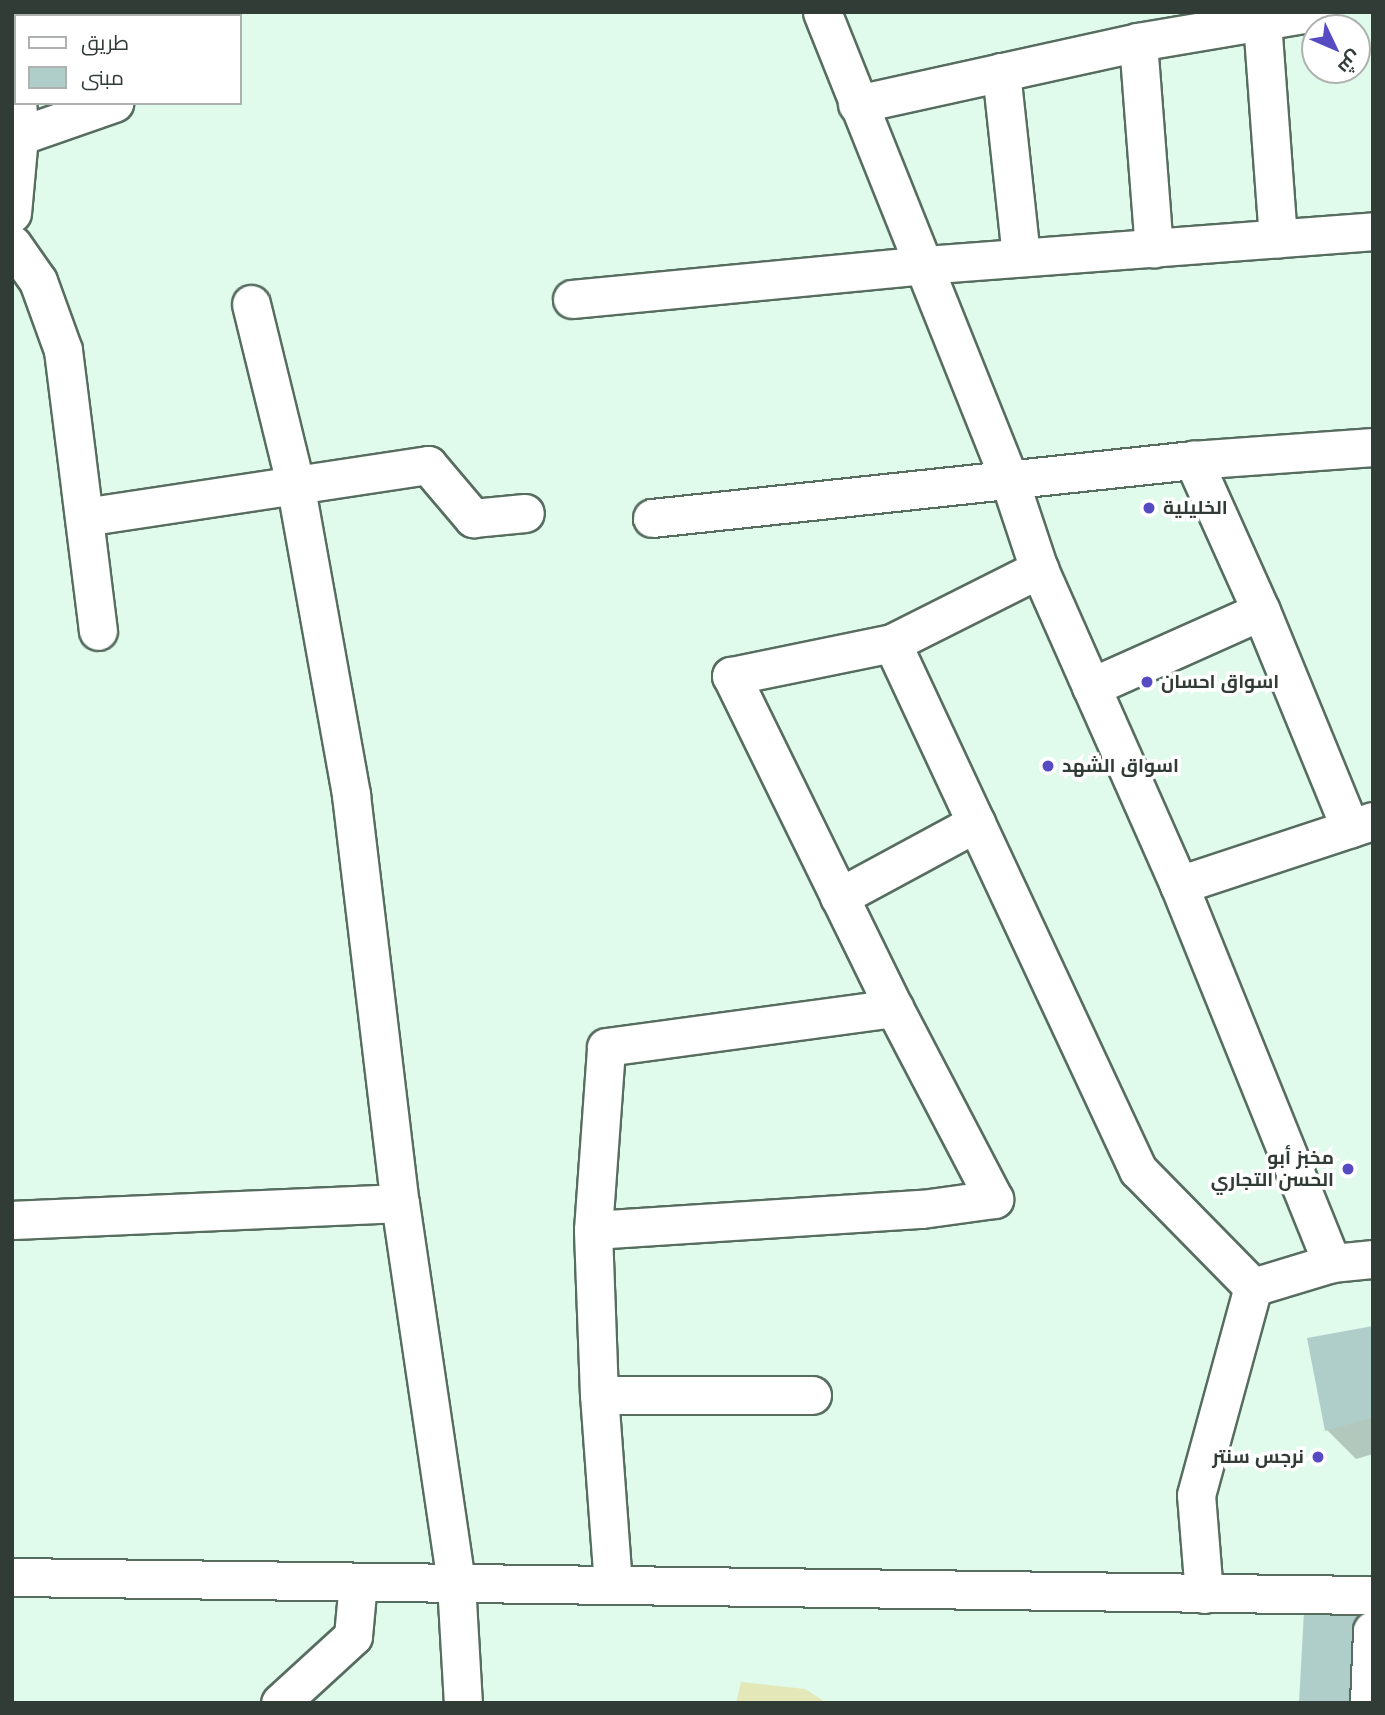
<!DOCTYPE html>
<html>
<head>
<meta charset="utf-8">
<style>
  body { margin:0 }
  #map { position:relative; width:1385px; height:1715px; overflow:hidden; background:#e0faeb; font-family:Arial,Cairo,sans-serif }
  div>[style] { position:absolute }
  .green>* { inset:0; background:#e4e8b8 }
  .shadow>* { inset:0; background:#0003 }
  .building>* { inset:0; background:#b0cec9 }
  .roads { filter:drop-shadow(2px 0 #576d60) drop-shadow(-2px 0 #576d60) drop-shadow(0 2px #576d60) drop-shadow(0 -2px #576d60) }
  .minor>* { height:37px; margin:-18.5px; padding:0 18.5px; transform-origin:18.5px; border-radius:18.5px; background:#fff }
  .major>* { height:38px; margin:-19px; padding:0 19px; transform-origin:19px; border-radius:19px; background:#fff }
  .dots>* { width:19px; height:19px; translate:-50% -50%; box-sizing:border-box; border:4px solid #fff; border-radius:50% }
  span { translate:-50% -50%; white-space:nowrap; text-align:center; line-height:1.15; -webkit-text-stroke:7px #fff; paint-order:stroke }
  .poi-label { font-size:19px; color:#323c36; font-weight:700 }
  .left { translate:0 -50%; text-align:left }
  .right { translate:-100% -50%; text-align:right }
  .frame { position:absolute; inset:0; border:14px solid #323c36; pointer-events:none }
  .legend { position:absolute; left:14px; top:14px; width:228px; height:91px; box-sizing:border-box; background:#fff; border:2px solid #adb1af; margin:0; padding:9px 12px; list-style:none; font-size:21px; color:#323c36 }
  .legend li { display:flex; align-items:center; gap:14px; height:35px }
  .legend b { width:35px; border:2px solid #adb1af }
  .north { position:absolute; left:1301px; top:14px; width:70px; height:70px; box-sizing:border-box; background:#fff; border:2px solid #adb1af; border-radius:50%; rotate:134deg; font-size:19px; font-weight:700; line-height:28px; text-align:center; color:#323c36 }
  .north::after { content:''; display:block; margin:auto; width:24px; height:32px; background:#564bc3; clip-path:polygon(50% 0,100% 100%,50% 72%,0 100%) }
</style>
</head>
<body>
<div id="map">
  <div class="green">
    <div style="clip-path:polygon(741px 1682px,805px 1689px,827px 1703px,736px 1703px)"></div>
  </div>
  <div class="shadow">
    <div style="clip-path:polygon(1373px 1328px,1373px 1454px,1356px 1459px,1327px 1430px)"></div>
  </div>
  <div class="building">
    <div style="clip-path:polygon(1373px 1326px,1373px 1417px,1325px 1431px,1307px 1338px)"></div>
    <div style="clip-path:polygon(1304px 1611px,1358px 1614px,1353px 1703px,1299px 1703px)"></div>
  </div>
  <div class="roads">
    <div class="minor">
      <div style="left:207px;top:12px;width:4px;rotate:76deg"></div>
      <div style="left:822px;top:12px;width:503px;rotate:68.18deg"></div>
      <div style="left:1009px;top:479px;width:95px;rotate:71.6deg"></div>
      <div style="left:1039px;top:569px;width:346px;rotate:66.1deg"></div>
      <div style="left:1179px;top:885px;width:408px;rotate:68deg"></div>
      <div style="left:1332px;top:1263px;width:41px;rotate:-5.6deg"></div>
      <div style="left:1262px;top:21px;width:218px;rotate:85.8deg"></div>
      <div style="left:12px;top:40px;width:49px;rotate:85.3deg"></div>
      <div style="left:1138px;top:42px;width:207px;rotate:85.6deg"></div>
      <div style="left:1001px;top:72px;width:186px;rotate:83.8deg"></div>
      <div style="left:857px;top:104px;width:288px;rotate:-12.4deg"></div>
      <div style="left:1138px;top:42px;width:181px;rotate:-9.6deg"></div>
      <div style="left:19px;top:136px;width:101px;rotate:-19.2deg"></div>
      <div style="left:12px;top:213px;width:77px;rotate:-84.8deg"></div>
      <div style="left:19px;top:136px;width:33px;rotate:-93deg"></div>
      <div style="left:12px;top:244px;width:45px;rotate:54.9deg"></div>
      <div style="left:38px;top:281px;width:73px;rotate:70.1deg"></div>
      <div style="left:63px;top:350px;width:283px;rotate:82.9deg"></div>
      <div style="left:572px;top:299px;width:354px;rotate:-5.5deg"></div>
      <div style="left:924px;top:265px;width:450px;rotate:-4.3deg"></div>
      <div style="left:251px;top:304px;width:184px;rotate:76.2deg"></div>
      <div style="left:295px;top:483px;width:317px;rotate:79.8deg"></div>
      <div style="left:351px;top:795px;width:411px;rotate:83.2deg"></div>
      <div style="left:400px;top:1203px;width:384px;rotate:81.6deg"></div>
      <div style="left:456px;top:1583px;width:120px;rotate:86.7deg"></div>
      <div style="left:84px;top:517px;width:348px;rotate:-8.6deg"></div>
      <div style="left:428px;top:465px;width:70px;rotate:49.7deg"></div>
      <div style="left:473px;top:518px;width:52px;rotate:-5.5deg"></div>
      <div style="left:652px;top:518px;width:544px;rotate:-6.12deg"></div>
      <div style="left:1193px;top:460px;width:180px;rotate:-4.1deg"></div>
      <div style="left:1261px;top:611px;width:235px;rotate:67.7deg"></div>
      <div style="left:892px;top:643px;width:582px;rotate:64.98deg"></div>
      <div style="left:1138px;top:1170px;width:164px;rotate:45.5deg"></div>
      <div style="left:1091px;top:687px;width:186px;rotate:-24.1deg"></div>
      <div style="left:1261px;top:611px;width:166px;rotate:-114.2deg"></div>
      <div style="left:1179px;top:885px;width:203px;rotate:-18.3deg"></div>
      <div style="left:839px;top:897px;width:156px;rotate:-28.4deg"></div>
      <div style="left:12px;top:1220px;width:388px;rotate:-2.5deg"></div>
      <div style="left:593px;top:1230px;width:330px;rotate:-3.7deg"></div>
      <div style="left:922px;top:1209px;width:73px;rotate:-7.9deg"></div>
      <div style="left:994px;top:1199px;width:216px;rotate:-117.6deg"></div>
      <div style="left:894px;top:1008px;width:370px;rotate:-116.1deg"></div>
      <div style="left:731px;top:676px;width:164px;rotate:-11.6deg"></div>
      <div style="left:892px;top:643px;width:165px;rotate:-26.7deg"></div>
      <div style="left:599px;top:1395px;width:213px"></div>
      <div style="left:12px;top:1577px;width:1361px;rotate:0.76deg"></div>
      <div style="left:613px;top:1585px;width:191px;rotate:-94.2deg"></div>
      <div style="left:599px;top:1395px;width:165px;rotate:-92.1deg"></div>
      <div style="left:593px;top:1230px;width:183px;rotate:-85.9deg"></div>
      <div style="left:606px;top:1047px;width:291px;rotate:-7.7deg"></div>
      <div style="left:1204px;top:1594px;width:99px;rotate:-94.6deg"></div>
      <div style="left:1196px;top:1495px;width:216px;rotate:-74.7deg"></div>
      <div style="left:1253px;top:1287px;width:83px;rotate:-16.9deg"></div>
      <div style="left:280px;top:1703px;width:99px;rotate:-42.5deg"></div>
      <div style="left:353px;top:1636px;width:54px;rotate:-84.7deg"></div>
    </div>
    <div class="major">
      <div style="left:1370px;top:1703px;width:72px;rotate:-87.6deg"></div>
    </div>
  </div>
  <div class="dots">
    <div style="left:1149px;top:508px;background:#564bc3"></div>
    <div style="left:1147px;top:682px;background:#564bc3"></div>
    <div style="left:1048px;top:766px;background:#564bc3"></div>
    <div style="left:1348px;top:1169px;background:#564bc3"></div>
    <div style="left:1318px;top:1457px;background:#564bc3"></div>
  </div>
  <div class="poi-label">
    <span class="left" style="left:1163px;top:508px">الخليلية</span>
    <span class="left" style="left:1161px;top:682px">اسواق احسان</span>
    <span class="left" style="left:1062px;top:766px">اسواق الشهد</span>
    <span class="right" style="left:1334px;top:1169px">مخبز أبو<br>الحسن التجاري</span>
    <span class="right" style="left:1304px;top:1457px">نرجس سنتر</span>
  </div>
  <div class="frame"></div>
  <ul class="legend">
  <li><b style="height:9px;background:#fff"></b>طريق</li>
  <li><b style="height:19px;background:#b0cec9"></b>مبنى</li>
  </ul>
  <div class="north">ش</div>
</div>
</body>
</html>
